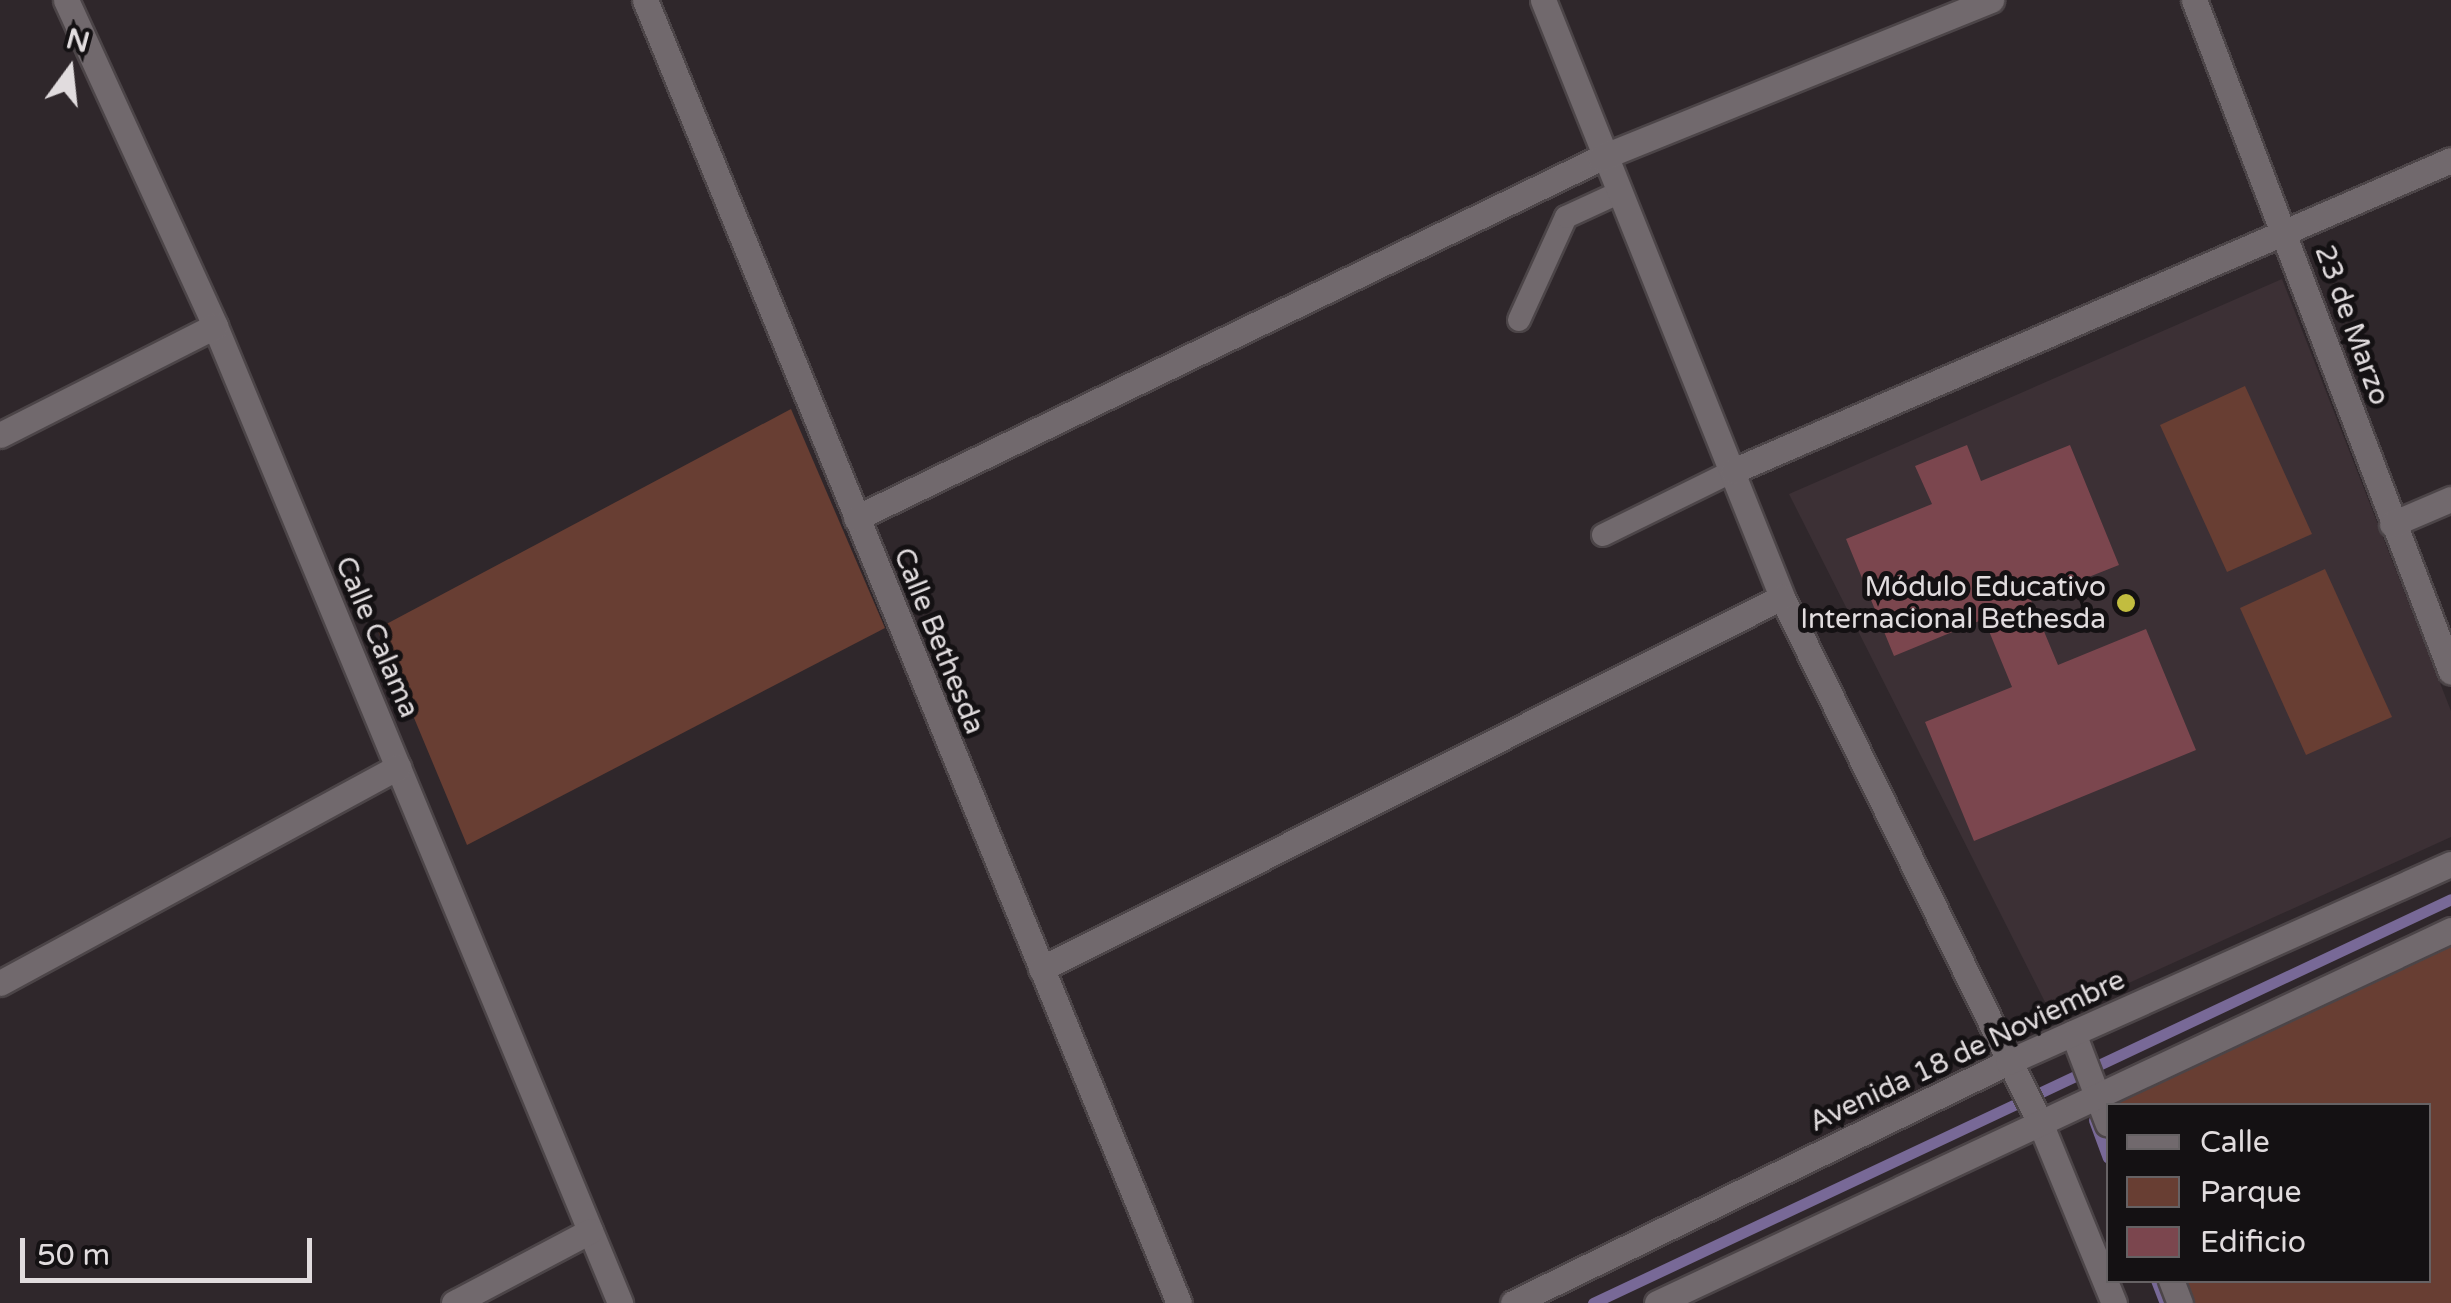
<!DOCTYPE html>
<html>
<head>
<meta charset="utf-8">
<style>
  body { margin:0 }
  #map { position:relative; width:2451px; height:1303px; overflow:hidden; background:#2f272b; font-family:"Varela Round",sans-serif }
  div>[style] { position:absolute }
  .built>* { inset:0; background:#3c3035 }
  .green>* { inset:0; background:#683e33 }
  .stream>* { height:11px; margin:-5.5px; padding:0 5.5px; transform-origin:5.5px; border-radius:5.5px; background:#786997 }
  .building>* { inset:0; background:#7b464e }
  .roads { filter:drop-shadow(2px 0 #4c4548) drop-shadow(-2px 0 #4c4548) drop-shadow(0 2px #4c4548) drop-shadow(0 -2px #4c4548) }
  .lane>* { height:22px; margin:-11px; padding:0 11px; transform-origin:11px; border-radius:11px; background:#71696d }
  .street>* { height:25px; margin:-12.5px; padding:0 12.5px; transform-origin:12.5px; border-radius:12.5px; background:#71696d }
  .dots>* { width:28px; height:28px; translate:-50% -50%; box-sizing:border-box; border:5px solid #141113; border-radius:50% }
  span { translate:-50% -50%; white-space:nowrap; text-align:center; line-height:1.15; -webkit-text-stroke:10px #141113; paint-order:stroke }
  .street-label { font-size:28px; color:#e1dcde }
  .poi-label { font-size:28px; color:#e1dcde }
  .right { translate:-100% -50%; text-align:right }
  .legend { position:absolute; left:2106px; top:1103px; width:325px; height:180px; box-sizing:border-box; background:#141113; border:2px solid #666264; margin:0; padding:12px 18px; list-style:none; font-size:30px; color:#e1dcde }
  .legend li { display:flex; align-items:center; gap:20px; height:50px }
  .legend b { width:50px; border:2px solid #666264 }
  .north { position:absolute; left:20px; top:20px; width:100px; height:100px; -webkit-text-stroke:8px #141113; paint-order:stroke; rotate:15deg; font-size:28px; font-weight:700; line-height:40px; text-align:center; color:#e1dcde }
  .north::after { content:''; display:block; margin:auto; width:35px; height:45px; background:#e1dcde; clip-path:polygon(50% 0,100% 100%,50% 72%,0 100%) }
  .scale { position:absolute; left:20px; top:1238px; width:292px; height:45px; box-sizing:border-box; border:5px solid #e1dcde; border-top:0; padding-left:12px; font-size:30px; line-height:35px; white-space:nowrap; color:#e1dcde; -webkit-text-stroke:8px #141113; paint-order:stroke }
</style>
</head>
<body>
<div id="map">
  <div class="built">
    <div style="clip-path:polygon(2282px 279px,2451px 711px,2451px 837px,2078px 1006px,2045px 1002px,1789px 494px)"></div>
  </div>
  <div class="green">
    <div style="clip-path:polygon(2245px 386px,2312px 534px,2227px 572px,2160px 425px)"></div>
    <div style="clip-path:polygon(791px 409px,885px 628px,467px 845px,377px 629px)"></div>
    <div style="clip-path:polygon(2325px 569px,2392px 717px,2306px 755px,2240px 608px)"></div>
    <div style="clip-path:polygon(2451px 917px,2451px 1303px,2182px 1303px,2173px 1281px,2428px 1280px,2428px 1106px,2108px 1106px,2122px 1069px)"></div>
  </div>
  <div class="stream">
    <div style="left:2094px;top:1120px;width:40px;rotate:69.8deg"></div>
    <div style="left:2156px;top:1280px;width:25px;rotate:69deg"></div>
    <div style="left:1593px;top:1303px;width:948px;rotate:-25.21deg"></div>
  </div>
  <div class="building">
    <div style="clip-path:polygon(1967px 445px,1981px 481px,2070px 445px,2119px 565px,2031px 600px,2058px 665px,2146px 629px,2196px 750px,1974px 841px,1925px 722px,2012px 687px,1984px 619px,1894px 656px,1846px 539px,1932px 504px,1915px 466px)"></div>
  </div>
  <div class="roads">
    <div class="lane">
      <div style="left:1519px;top:320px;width:113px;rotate:-65.5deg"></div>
      <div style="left:1566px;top:217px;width:55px;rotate:-24.7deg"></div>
      <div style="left:1603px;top:535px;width:145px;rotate:-26.2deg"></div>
    </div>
    <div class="street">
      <div style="left:66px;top:0;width:358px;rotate:65.4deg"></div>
      <div style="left:215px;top:326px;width:1058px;rotate:67.48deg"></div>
      <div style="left:645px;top:0;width:1408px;rotate:67.72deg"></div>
      <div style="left:1543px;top:0;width:643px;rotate:68.18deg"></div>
      <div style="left:1782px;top:597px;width:588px;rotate:63.87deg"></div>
      <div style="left:2041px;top:1125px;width:192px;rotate:67.7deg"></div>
      <div style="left:2194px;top:0;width:719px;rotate:69.07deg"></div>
      <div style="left:0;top:435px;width:241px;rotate:-26.9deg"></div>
      <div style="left:1733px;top:471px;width:782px;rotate:-23.42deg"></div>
      <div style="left:856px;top:518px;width:827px;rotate:-25.82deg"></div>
      <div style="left:1600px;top:158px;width:422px;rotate:-22deg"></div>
      <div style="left:2392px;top:524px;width:64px;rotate:-23deg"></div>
      <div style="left:1041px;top:969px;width:829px;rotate:-26.66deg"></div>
      <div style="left:0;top:983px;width:453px;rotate:-28.5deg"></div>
      <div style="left:2073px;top:1033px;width:97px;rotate:69deg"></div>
      <div style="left:2171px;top:1280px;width:25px;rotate:69deg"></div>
      <div style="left:454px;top:1303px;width:154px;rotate:-27.9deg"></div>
      <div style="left:1513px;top:1303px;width:551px;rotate:-25.96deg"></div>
      <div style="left:2008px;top:1062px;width:485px;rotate:-24.1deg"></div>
      <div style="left:1657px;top:1303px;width:877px;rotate:-25.16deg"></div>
    </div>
  </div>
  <div class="dots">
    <div style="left:2126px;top:603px;background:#c2bd3f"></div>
  </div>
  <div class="street-label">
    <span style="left:2352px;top:325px;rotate:70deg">23 de Marzo</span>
    <span style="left:377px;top:637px;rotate:67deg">Calle Calama</span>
    <span style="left:939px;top:641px;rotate:68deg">Calle Bethesda</span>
    <span style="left:1967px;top:1051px;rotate:-25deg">Avenida 18 de Noviembre</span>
  </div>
  <div class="poi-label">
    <span class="right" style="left:2106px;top:603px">Módulo Educativo<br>Internacional Bethesda</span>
  </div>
  <ul class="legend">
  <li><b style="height:12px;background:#71696d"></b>Calle</li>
  <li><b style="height:28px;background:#683e33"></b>Parque</li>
  <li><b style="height:28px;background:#7b464e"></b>Edificio</li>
  </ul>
  <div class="north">N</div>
  <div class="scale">50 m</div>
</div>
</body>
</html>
